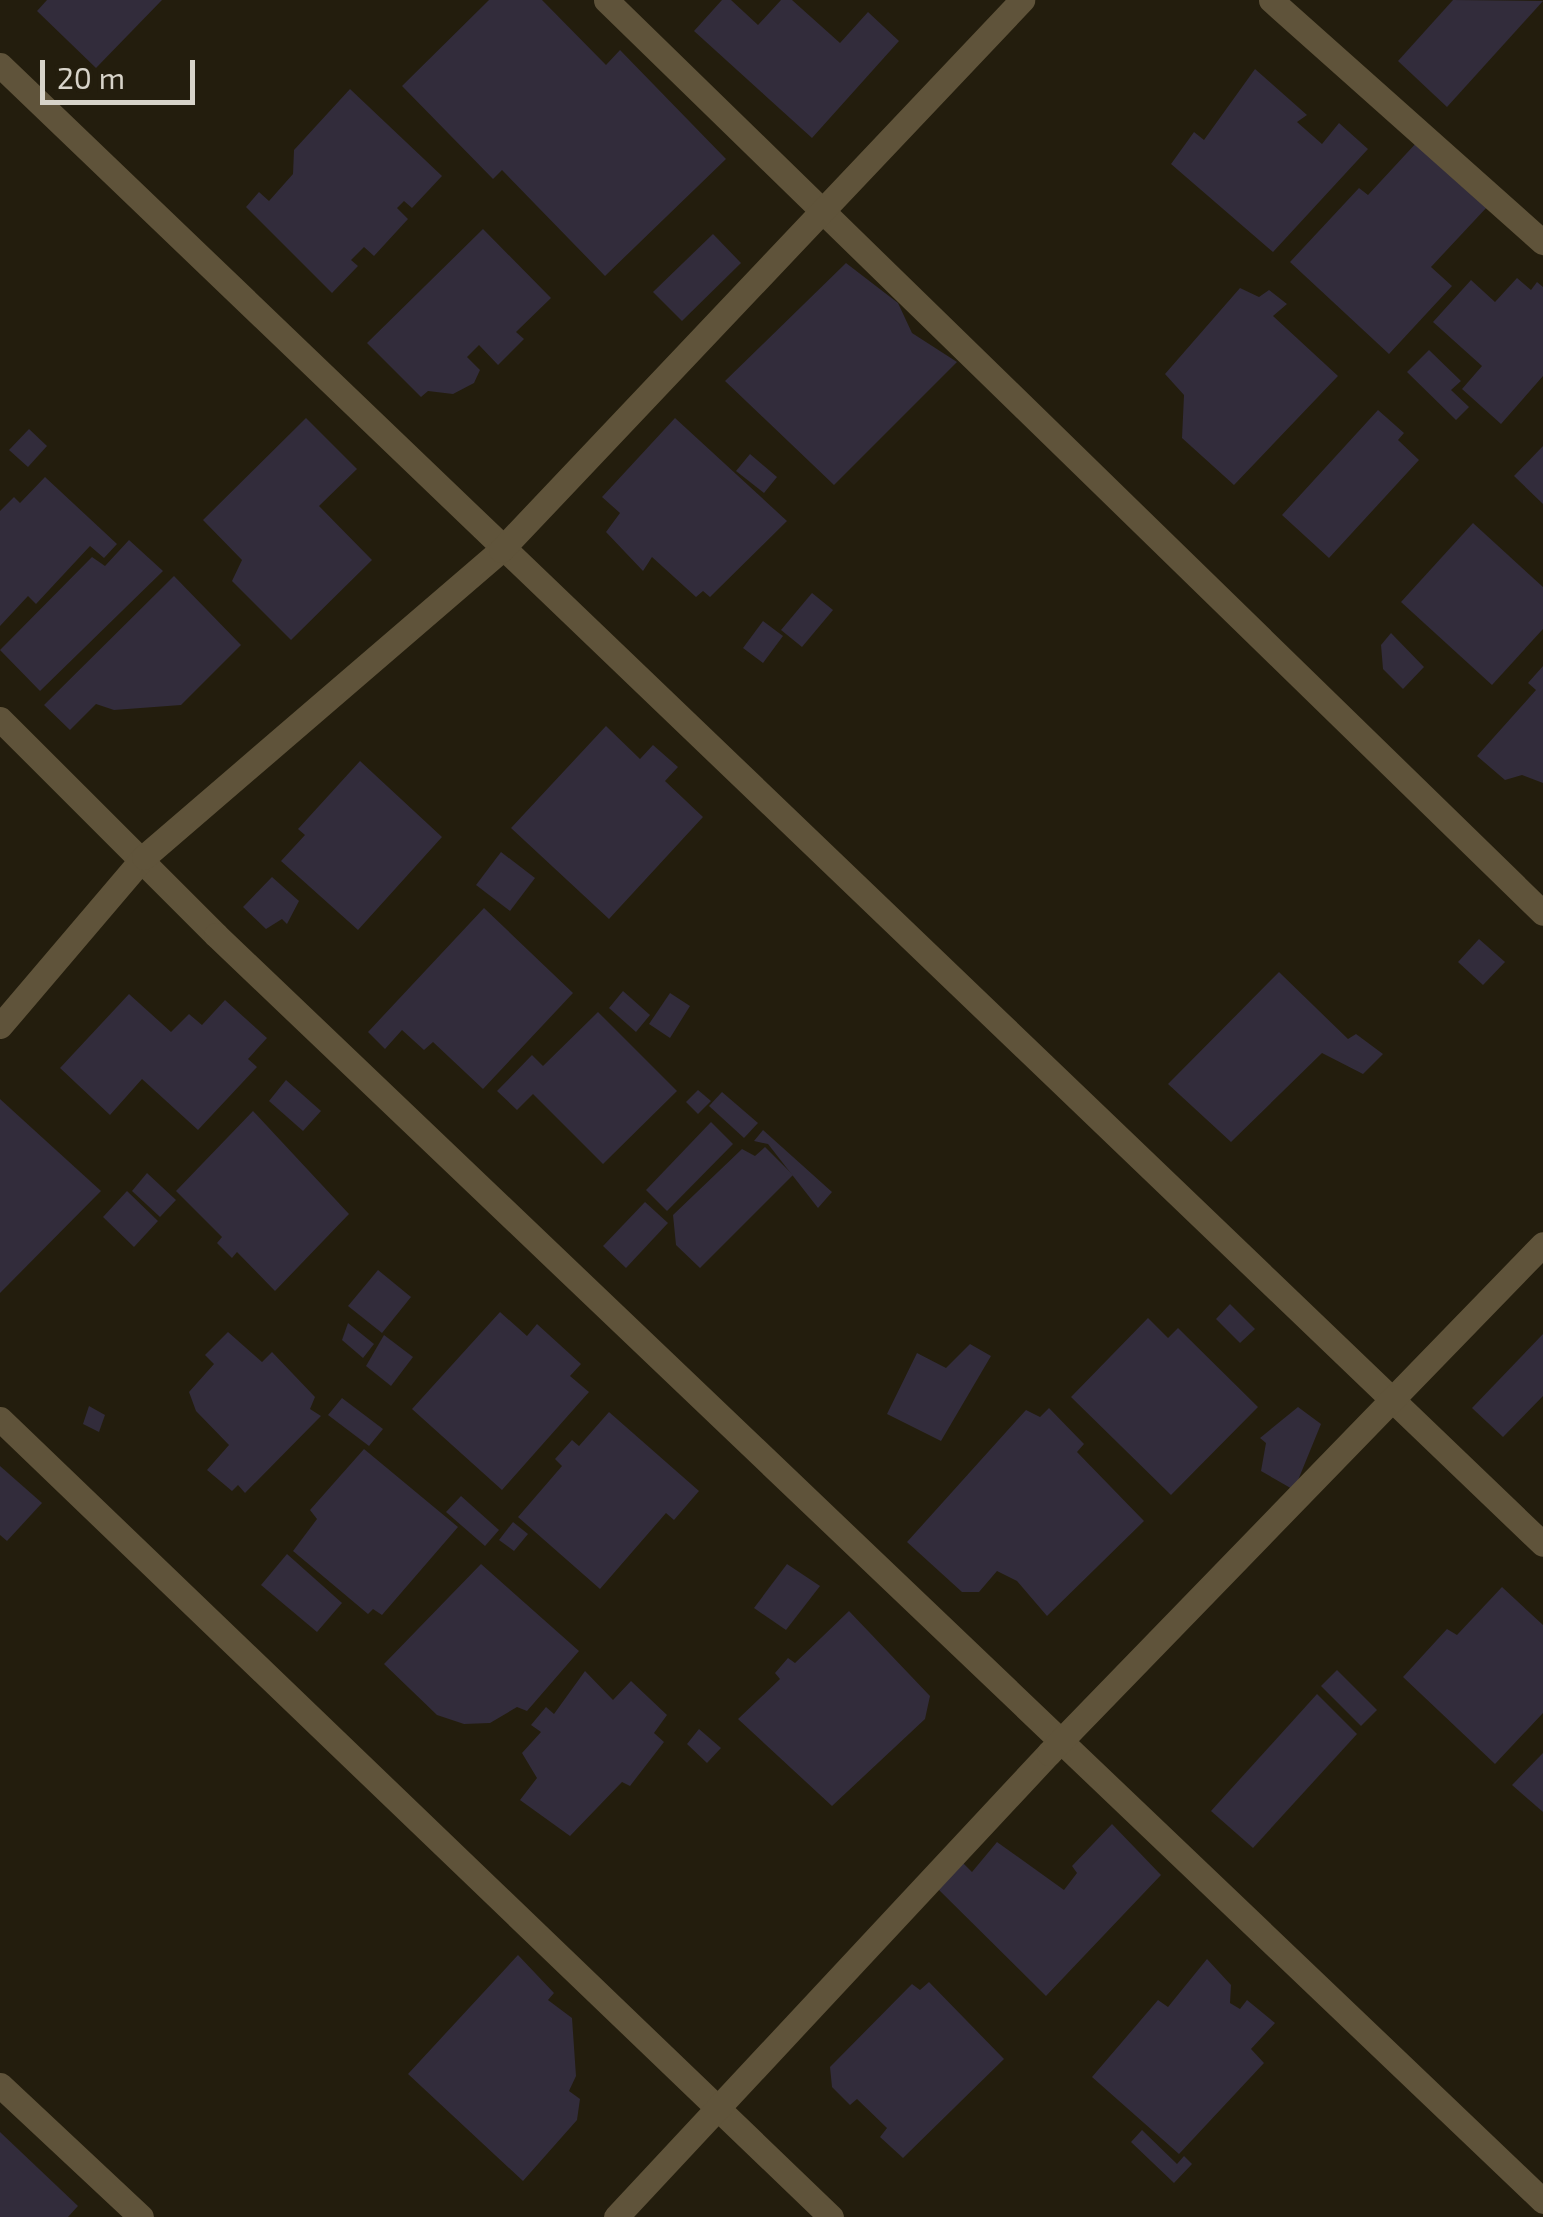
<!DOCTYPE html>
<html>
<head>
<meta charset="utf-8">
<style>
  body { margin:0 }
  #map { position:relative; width:1543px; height:2217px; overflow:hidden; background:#231d0d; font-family:"Exo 2",sans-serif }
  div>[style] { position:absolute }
  .building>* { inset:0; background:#322c3b }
  .street>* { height:25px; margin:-12.5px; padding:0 12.5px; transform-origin:12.5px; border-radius:12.5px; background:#5f533a }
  span { translate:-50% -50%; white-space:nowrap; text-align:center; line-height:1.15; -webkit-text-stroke:9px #231d0d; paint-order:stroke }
  .scale { position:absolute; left:40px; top:60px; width:155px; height:45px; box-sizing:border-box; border:5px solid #d7d3c9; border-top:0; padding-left:12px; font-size:30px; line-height:35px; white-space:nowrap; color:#d7d3c9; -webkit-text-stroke:8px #231d0d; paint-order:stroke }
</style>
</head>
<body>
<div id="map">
  <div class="building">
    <div style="clip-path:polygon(47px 0,162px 0,96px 68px,37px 11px)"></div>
    <div style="clip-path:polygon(489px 0,542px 0,606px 65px,620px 50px,726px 159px,605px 276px,502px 170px,493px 179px,402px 86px)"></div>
    <div style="clip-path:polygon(722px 0,731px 0,758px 25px,781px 0,792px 0,840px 43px,868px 12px,899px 41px,812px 138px,694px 31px)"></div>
    <div style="clip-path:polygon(1453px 0,1543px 1px,1447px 107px,1398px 61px)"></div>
    <div style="clip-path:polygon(1255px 69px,1307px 115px,1297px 122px,1322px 144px,1339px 123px,1368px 149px,1273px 252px,1171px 164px,1194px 132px,1204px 140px)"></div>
    <div style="clip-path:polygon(350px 89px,442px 176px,412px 208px,404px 201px,397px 208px,408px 219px,374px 256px,364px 247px,351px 260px,358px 266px,332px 293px,246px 207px,259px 192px,269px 201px,293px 174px,294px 150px)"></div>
    <div style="clip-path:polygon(1418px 141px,1488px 206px,1431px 267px,1452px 286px,1389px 354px,1290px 262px,1359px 188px,1368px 195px)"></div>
    <div style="clip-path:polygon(483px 229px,551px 298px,516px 332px,524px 339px,498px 365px,479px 345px,467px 357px,480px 370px,474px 383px,453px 394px,428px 391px,421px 397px,367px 343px)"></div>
    <div style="clip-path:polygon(713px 234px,741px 263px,682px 321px,653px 292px)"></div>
    <div style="clip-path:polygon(846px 263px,898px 303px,912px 333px,957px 362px,834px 485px,725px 381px)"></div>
    <div style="clip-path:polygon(1517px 278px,1531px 290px,1537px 282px,1543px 287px,1543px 376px,1501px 424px,1462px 389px,1482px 366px,1433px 322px,1471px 280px,1495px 302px)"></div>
    <div style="clip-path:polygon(1240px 288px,1259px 297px,1269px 290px,1287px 304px,1273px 316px,1338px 376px,1234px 485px,1182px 438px,1184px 395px,1165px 374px)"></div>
    <div style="clip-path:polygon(1429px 350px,1461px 381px,1451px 390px,1469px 407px,1456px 420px,1407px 372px)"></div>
    <div style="clip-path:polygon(1378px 410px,1404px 433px,1398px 440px,1419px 460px,1329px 558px,1282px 515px)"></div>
    <div style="clip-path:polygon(306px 418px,357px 469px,319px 506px,372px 560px,291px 640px,232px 581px,242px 560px,203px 520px)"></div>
    <div style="clip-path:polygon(675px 418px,787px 521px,710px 597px,703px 591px,696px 597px,652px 557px,643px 571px,606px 532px,620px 513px,602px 497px)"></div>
    <div style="clip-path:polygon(29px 429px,47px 446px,28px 467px,9px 450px)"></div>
    <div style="clip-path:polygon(1543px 446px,1543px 504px,1514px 476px)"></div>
    <div style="clip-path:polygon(750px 454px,777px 477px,764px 493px,736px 471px)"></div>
    <div style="clip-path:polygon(45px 477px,117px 544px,104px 558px,90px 546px,36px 604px,28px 596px,0 626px,0 511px,14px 497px,20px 503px)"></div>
    <div style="clip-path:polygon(1473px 523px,1543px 587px,1543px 629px,1492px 685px,1401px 602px)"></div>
    <div style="clip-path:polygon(129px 540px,163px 571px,40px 691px,0 650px,92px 557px,105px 566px)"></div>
    <div style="clip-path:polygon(174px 576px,241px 645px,181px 705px,114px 710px,96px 704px,70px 730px,44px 705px)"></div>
    <div style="clip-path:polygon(812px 593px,833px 610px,802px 647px,781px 630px)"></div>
    <div style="clip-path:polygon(763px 621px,783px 636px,763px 663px,743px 648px)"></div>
    <div style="clip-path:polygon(1391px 633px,1424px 667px,1403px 689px,1383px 669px,1381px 645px)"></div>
    <div style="clip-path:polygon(1543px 666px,1543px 783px,1522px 775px,1505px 780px,1477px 756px,1536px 690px,1528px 683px)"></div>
    <div style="clip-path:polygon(606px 726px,640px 759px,653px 745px,678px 767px,665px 781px,703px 817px,609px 919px,511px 828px)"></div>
    <div style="clip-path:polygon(360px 761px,442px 837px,358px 930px,281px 861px,305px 835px,298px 829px)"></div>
    <div style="clip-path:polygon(501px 852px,535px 878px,510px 911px,476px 885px)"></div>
    <div style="clip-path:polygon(272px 877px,299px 901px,287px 924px,282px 919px,266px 929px,243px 907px)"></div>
    <div style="clip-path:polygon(484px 908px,573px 993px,483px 1089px,433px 1042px,424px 1050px,402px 1030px,385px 1049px,368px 1032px)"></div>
    <div style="clip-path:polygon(1479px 939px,1505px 962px,1483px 985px,1458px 962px)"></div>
    <div style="clip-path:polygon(1279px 972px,1348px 1039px,1356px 1034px,1383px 1054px,1363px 1074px,1322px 1053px,1231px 1142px,1168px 1084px)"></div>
    <div style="clip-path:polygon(623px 991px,650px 1015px,636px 1032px,609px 1008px)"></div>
    <div style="clip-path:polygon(670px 993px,690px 1006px,670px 1038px,649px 1024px)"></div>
    <div style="clip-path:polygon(129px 994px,171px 1032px,189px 1014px,202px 1025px,225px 1000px,267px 1038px,248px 1059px,257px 1067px,198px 1130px,142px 1079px,110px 1115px,60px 1068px)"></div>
    <div style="clip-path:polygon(598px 1012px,677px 1091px,603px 1164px,533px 1094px,517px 1110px,497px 1091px,532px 1055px,543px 1066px)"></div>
    <div style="clip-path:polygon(286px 1080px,321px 1111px,303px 1131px,269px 1101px)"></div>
    <div style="clip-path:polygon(698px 1090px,711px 1101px,698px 1114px,686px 1102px)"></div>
    <div style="clip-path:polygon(722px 1092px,758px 1123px,744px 1138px,709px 1106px)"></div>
    <div style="clip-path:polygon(0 1099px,101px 1191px,0 1293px)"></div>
    <div style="clip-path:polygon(253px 1111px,349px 1214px,275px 1291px,237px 1252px,232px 1258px,217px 1243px,222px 1237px,176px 1191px)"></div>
    <div style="clip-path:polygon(711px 1122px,733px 1144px,667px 1211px,646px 1190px)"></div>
    <div style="clip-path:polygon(763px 1130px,832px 1192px,818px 1208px,768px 1144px,754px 1141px)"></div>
    <div style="clip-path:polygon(765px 1147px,793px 1175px,700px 1268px,676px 1245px,673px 1215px,742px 1149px,755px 1156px)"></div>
    <div style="clip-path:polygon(147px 1173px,176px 1200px,160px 1217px,132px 1191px)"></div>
    <div style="clip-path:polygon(127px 1191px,158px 1221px,134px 1247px,103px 1217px)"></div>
    <div style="clip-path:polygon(645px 1202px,668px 1223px,626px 1268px,603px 1246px)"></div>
    <div style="clip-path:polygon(378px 1270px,411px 1297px,382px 1333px,348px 1306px)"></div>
    <div style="clip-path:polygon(1230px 1304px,1255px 1329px,1240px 1343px,1216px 1319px)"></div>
    <div style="clip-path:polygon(500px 1312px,527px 1336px,537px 1324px,581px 1364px,570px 1376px,589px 1392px,502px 1490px,412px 1409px)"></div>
    <div style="clip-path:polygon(1148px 1318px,1168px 1338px,1178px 1328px,1258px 1407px,1171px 1495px,1071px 1397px)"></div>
    <div style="clip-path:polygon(348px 1323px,374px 1344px,363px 1358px,342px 1340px)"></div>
    <div style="clip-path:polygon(228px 1332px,262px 1362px,272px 1352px,315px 1397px,310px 1409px,321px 1416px,245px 1493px,238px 1485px,232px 1491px,207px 1470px,229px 1445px,196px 1411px,189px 1392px,214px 1364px,205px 1355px)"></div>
    <div style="clip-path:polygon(1543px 1334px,1543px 1396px,1503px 1437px,1472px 1408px)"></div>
    <div style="clip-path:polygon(384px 1335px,413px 1357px,391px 1386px,366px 1366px)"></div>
    <div style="clip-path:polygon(970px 1344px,991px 1356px,941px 1441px,887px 1414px,917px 1353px,946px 1368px)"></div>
    <div style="clip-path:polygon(342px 1398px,383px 1429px,369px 1446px,328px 1415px)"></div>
    <div style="clip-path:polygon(89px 1406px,105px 1415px,99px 1432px,83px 1424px)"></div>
    <div style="clip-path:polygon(1298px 1407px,1321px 1424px,1294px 1490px,1261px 1471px,1266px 1443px,1260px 1438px)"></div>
    <div style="clip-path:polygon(1049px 1408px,1084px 1444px,1077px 1452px,1144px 1521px,1047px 1616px,1017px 1581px,997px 1571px,979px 1592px,962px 1592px,907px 1542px,1026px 1410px,1040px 1417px)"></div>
    <div style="clip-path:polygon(609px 1412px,699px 1491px,674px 1520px,666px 1513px,600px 1589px,518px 1517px,562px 1466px,555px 1459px,572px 1440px,579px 1446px)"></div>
    <div style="clip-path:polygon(364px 1449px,458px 1527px,382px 1615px,373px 1609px,368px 1614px,293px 1551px,317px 1519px,310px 1510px)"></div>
    <div style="clip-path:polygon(0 1466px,42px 1503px,7px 1541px,0 1535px)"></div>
    <div style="clip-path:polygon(461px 1496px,499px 1530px,485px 1546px,446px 1512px)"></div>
    <div style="clip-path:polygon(513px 1522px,528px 1534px,514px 1551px,499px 1540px)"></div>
    <div style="clip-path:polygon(287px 1554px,342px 1603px,317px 1632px,261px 1585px)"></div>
    <div style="clip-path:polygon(481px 1564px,579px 1651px,527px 1711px,517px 1707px,490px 1723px,464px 1724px,437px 1715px,384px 1664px)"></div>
    <div style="clip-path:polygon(787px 1564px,820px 1586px,786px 1630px,754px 1608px)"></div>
    <div style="clip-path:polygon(1502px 1587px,1543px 1625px,1543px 1713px,1495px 1764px,1403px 1677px,1447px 1629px,1457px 1635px)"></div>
    <div style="clip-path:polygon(849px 1611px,930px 1696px,925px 1719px,832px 1806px,738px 1719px,780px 1679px,775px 1673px,788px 1658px,795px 1663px)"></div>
    <div style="clip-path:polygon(1337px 1670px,1377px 1710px,1361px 1726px,1321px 1686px)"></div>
    <div style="clip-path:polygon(585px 1671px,613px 1700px,631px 1681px,667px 1715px,654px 1733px,664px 1742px,630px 1786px,622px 1782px,570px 1836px,520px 1800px,537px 1778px,522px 1753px,541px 1732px,531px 1725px,546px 1707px,554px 1714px)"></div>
    <div style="clip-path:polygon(1317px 1694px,1357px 1734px,1253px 1848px,1211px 1811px)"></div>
    <div style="clip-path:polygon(699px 1729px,721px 1748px,707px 1763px,687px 1744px)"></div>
    <div style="clip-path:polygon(1543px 1753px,1543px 1812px,1512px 1785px)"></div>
    <div style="clip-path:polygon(1112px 1824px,1161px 1875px,1046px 1996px,938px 1889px,961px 1861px,972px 1872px,997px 1842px,1064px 1890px,1077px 1873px,1072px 1866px)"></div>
    <div style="clip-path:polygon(518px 1955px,554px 1993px,548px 2000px,572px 2018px,576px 2076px,569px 2091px,580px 2099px,577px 2120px,523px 2181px,408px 2074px)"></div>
    <div style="clip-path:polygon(1207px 1959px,1231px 1985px,1230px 2003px,1240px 2009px,1247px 2000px,1275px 2023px,1251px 2049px,1264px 2063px,1179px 2154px,1092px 2077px,1158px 2000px,1168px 2007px)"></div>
    <div style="clip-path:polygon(929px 1982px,1004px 2059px,903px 2158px,880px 2137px,887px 2128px,857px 2099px,850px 2105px,832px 2087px,830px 2067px,912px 1984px,920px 1990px)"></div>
    <div style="clip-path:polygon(1142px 2130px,1177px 2164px,1184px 2156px,1192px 2164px,1174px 2183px,1131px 2142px)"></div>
    <div style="clip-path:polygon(0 2132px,78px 2206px,68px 2217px,0 2217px)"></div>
  </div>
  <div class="street">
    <div style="left:606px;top:0;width:1308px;rotate:44.26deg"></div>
    <div style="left:1271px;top:0;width:364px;rotate:41.7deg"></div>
    <div style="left:0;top:65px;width:2137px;rotate:43.79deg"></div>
    <div style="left:0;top:719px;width:305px;rotate:45deg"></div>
    <div style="left:216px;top:935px;width:1834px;rotate:43.65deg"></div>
    <div style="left:0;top:1026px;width:222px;rotate:-49.6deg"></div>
    <div style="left:144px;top:857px;width:471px;rotate:-40.7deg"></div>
    <div style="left:501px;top:550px;width:758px;rotate:-46.55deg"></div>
    <div style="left:0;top:1419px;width:1152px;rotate:43.84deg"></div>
    <div style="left:0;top:2085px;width:193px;rotate:43.1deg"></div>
    <div style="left:616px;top:2217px;width:635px;rotate:-46.98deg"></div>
    <div style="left:1049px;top:1753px;width:709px;rotate:-45.86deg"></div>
  </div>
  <div class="scale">20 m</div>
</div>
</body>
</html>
